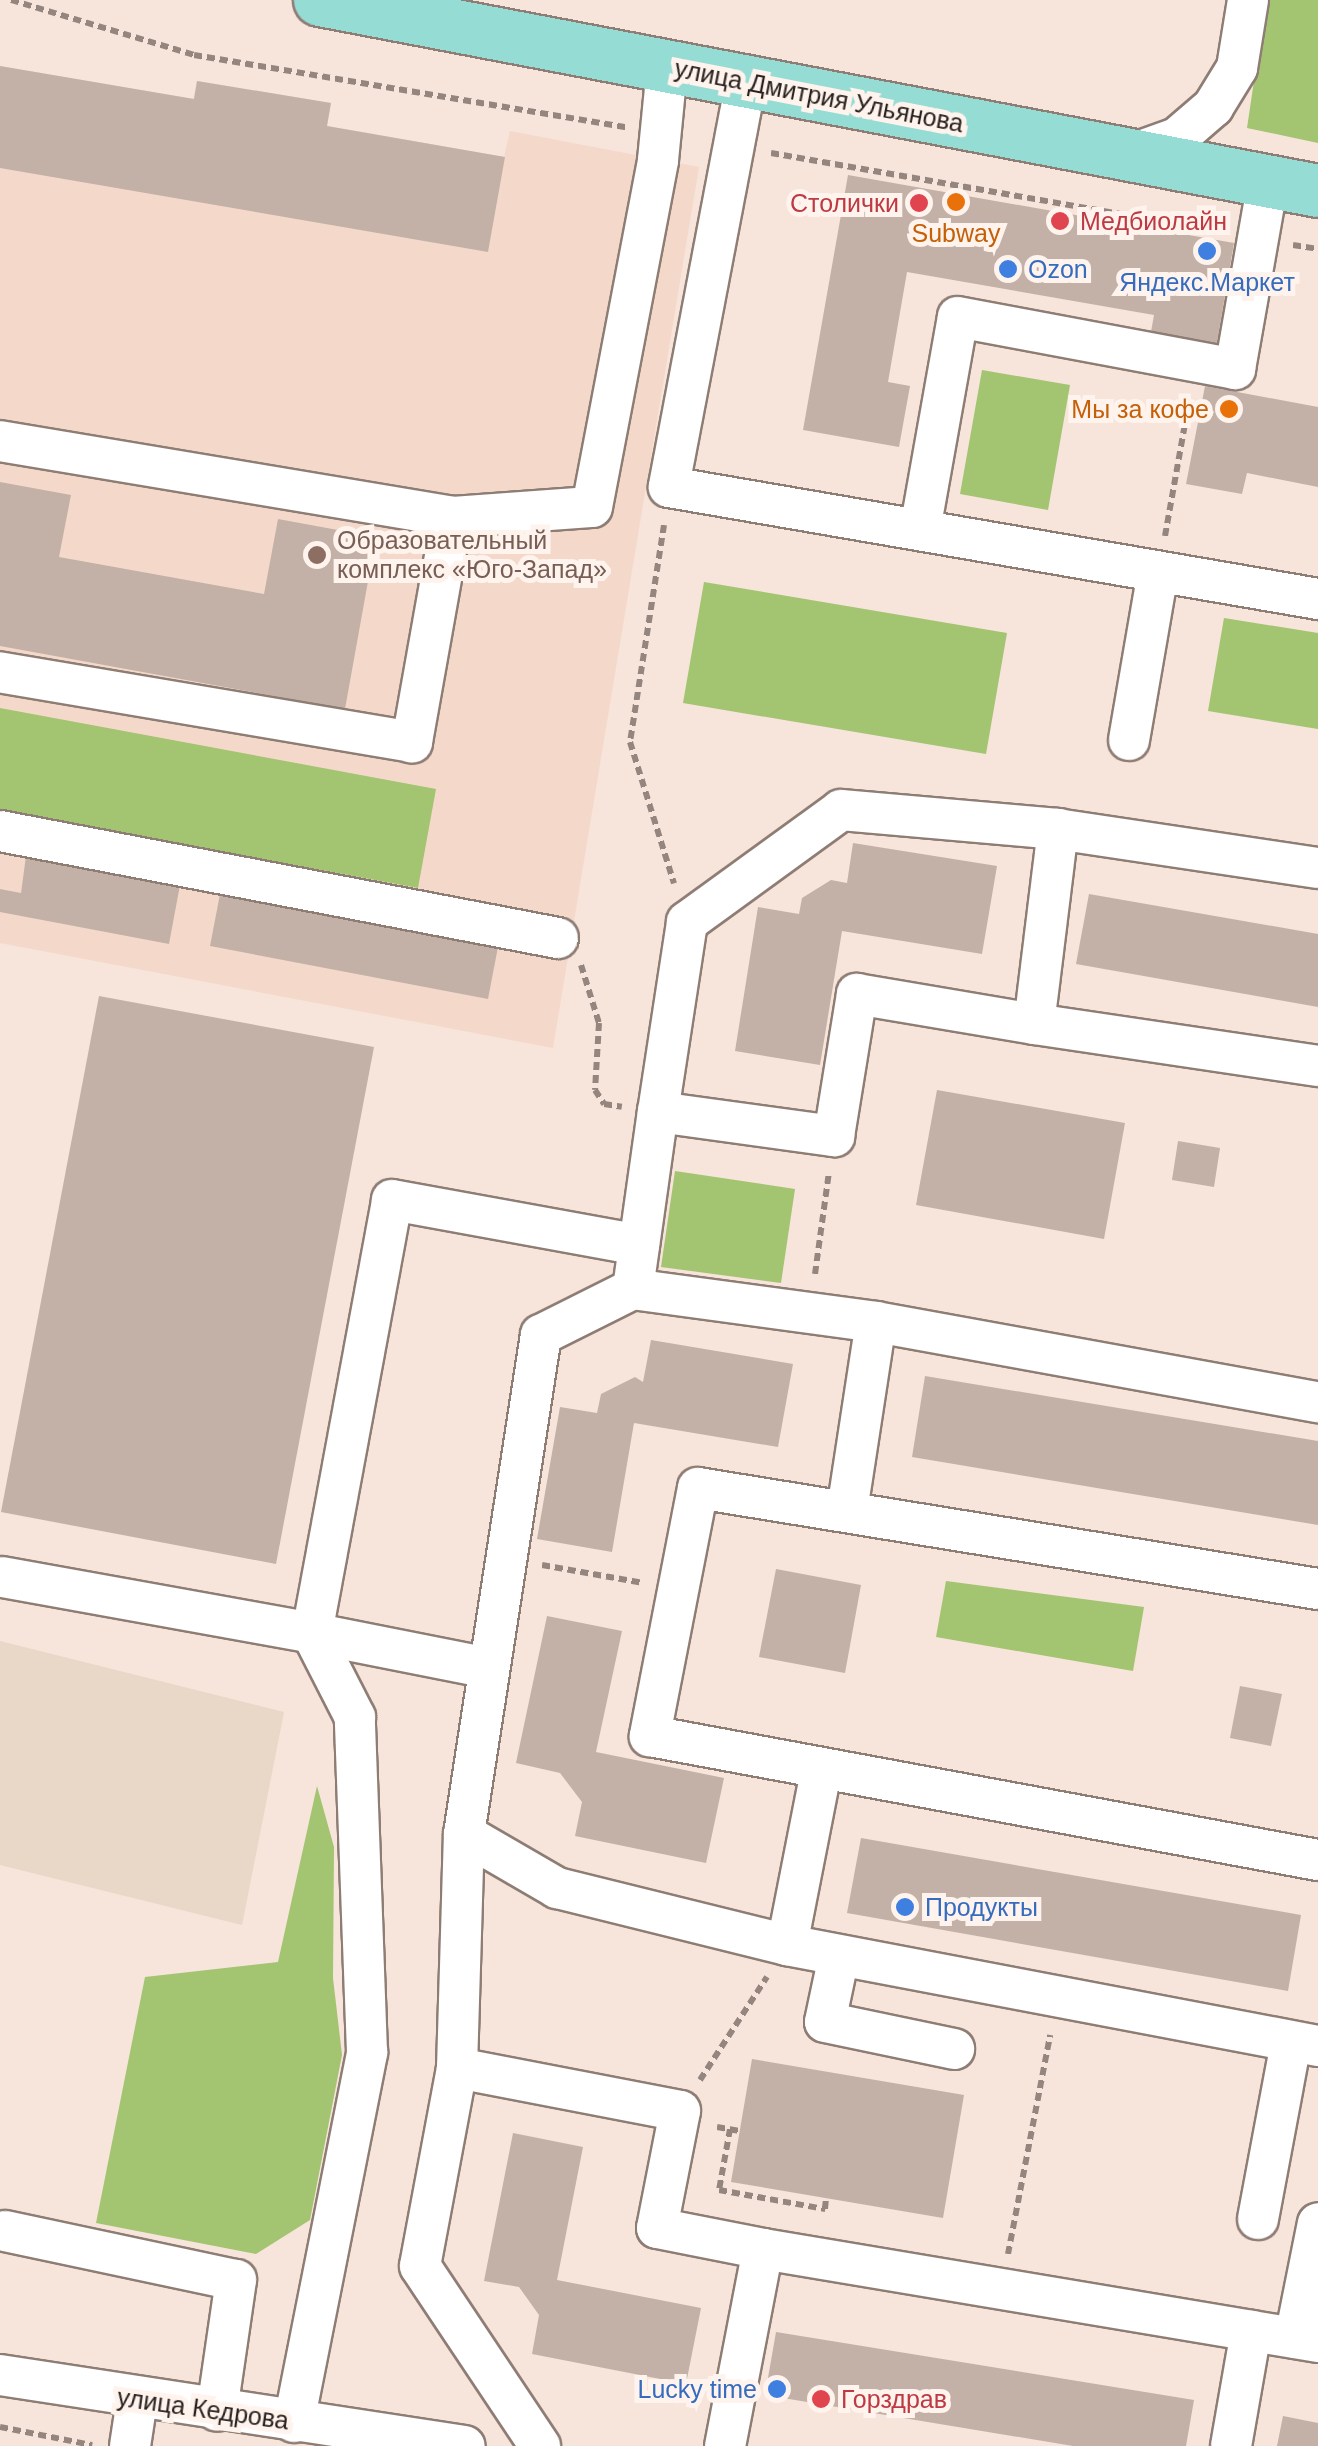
<!DOCTYPE html>
<html>
<head>
<meta charset="utf-8">
<style>
  body { margin:0 }
  #map { position:relative; width:1318px; height:2446px; overflow:hidden; background:#f7e4da; font-family:Arial,sans-serif }
  div>[style] { position:absolute }
  .built>* { inset:0; background:#f4d9cb }
  .industrial>* { inset:0; background:#e9d7c8 }
  .green>* { inset:0; background:#a3c470 }
  .building>* { inset:0; background:#c3b1a7 }
  .path>* { height:6px; margin-top:-3px; transform-origin:0; background:repeating-linear-gradient(90deg,#94867f 0 8px,transparent 0 13px) }
  .roads { filter:drop-shadow(2px 0 #8e7d74) drop-shadow(-2px 0 #8e7d74) drop-shadow(0 2px #8e7d74) drop-shadow(0 -2px #8e7d74) }
  .minor>* { height:40px; margin:-20px; padding:0 20px; transform-origin:20px; border-radius:20px; background:#fff }
  .major>* { height:52px; margin:-26px; padding:0 26px; transform-origin:26px; border-radius:26px; background:#95dcd4 }
  .dots>* { width:28px; height:28px; translate:-50% -50%; box-sizing:border-box; border:5px solid #fff3ed; border-radius:50% }
  span { translate:-50% -50%; white-space:nowrap; text-align:center; line-height:1.15; -webkit-text-stroke:10px #fff3ed; paint-order:stroke }
  .street-label { font-size:25px; color:#29221e }
  .health-label { font-size:25px; color:#be3a42 }
  .right { translate:-100% -50%; text-align:right }
  .left { translate:0 -50%; text-align:left }
  .food-label { font-size:25px; color:#c56008 }
  .shop-label { font-size:25px; color:#366cbe }
  .education-label { font-size:25px; color:#785e54 }
</style>
</head>
<body>
<div id="map">
  <div class="built">
    <div style="clip-path:polygon(0 66px,193px 99px,197px 81px,331px 103px,327px 126px,504px 157px,510px 131px,699px 167px,553px 1048px,0 943px)"></div>
  </div>
  <div class="industrial">
    <div style="clip-path:polygon(0 1641px,284px 1712px,242px 1925px,0 1865px)"></div>
  </div>
  <div class="green">
    <div style="clip-path:polygon(1266px 0,1318px 0,1318px 143px,1247px 128px)"></div>
    <div style="clip-path:polygon(982px 370px,1070px 385px,1048px 510px,960px 494px)"></div>
    <div style="clip-path:polygon(704px 582px,1007px 633px,986px 754px,683px 703px)"></div>
    <div style="clip-path:polygon(1224px 618px,1318px 633px,1318px 729px,1208px 711px)"></div>
    <div style="clip-path:polygon(0 708px,436px 789px,418px 888px,0 810px)"></div>
    <div style="clip-path:polygon(675px 1171px,795px 1189px,781px 1283px,661px 1267px)"></div>
    <div style="clip-path:polygon(946px 1581px,1144px 1607px,1133px 1671px,936px 1637px)"></div>
    <div style="clip-path:polygon(317px 1786px,334px 1847px,333px 1978px,342px 2055px,310px 2220px,256px 2254px,96px 2223px,145px 1977px,278px 1962px)"></div>
  </div>
  <div class="building">
    <div style="clip-path:polygon(0 66px,194px 99px,197px 81px,331px 103px,327px 126px,505px 157px,488px 252px,0 168px)"></div>
    <div style="clip-path:polygon(848px 175px,1234px 243px,1215px 354px,1149px 343px,1154px 315px,907px 272px,888px 382px,910px 386px,899px 447px,803px 430px)"></div>
    <div style="clip-path:polygon(1205px 386px,1318px 407px,1318px 487px,1247px 473px,1242px 494px,1186px 484px)"></div>
    <div style="clip-path:polygon(0 482px,71px 495px,59px 557px,264px 594px,278px 519px,376px 537px,345px 709px,0 646px)"></div>
    <div style="clip-path:polygon(853px 843px,997px 866px,982px 954px,842px 931px,820px 1065px,735px 1051px,758px 907px,799px 914px,802px 898px,831px 880px,847px 883px)"></div>
    <div style="clip-path:polygon(26px 856px,180px 885px,169px 944px,0 912px,0 889px,21px 893px)"></div>
    <div style="clip-path:polygon(220px 894px,498px 947px,488px 999px,210px 946px)"></div>
    <div style="clip-path:polygon(1089px 894px,1318px 934px,1318px 1007px,1076px 964px)"></div>
    <div style="clip-path:polygon(99px 996px,374px 1047px,276px 1564px,1px 1512px)"></div>
    <div style="clip-path:polygon(937px 1090px,1125px 1123px,1104px 1239px,916px 1205px)"></div>
    <div style="clip-path:polygon(1178px 1141px,1220px 1148px,1214px 1187px,1172px 1180px)"></div>
    <div style="clip-path:polygon(651px 1340px,793px 1364px,778px 1447px,634px 1423px,612px 1552px,537px 1539px,560px 1407px,597px 1413px,601px 1394px,635px 1377px,643px 1382px)"></div>
    <div style="clip-path:polygon(925px 1376px,1318px 1441px,1318px 1525px,912px 1457px)"></div>
    <div style="clip-path:polygon(776px 1569px,861px 1585px,845px 1673px,759px 1657px)"></div>
    <div style="clip-path:polygon(547px 1616px,622px 1631px,596px 1752px,724px 1778px,706px 1863px,575px 1836px,582px 1802px,560px 1773px,516px 1763px)"></div>
    <div style="clip-path:polygon(1240px 1686px,1282px 1694px,1271px 1746px,1230px 1738px)"></div>
    <div style="clip-path:polygon(861px 1838px,1301px 1915px,1288px 1991px,847px 1913px)"></div>
    <div style="clip-path:polygon(752px 2059px,964px 2095px,943px 2218px,731px 2182px)"></div>
    <div style="clip-path:polygon(513px 2133px,583px 2147px,557px 2280px,701px 2308px,686px 2384px,532px 2354px,539px 2315px,519px 2287px,484px 2281px)"></div>
    <div style="clip-path:polygon(776px 2332px,1194px 2400px,1186px 2446px,1073px 2446px,765px 2395px)"></div>
    <div style="clip-path:polygon(1283px 2416px,1318px 2423px,1318px 2446px,1277px 2446px)"></div>
  </div>
  <div class="path">
    <div style="left:11px;top:0;width:191px;rotate:16.7deg"></div>
    <div style="left:194px;top:55px;width:438px;rotate:9.5deg"></div>
    <div style="left:771px;top:153px;width:458px;rotate:9.9deg"></div>
    <div style="left:1293px;top:245px;width:25px;rotate:9deg"></div>
    <div style="left:664px;top:525px;width:220px;rotate:98.9deg"></div>
    <div style="left:630px;top:742px;width:148px;rotate:72.7deg"></div>
    <div style="left:1165px;top:536px;width:137px;rotate:-79.9deg"></div>
    <div style="left:581px;top:965px;width:61px;rotate:72.8deg"></div>
    <div style="left:599px;top:1023px;width:67px;rotate:93.4deg"></div>
    <div style="left:595px;top:1090px;width:17px;rotate:57deg"></div>
    <div style="left:604px;top:1104px;width:18px;rotate:9deg"></div>
    <div style="left:815px;top:1274px;width:103px;rotate:-82.2deg"></div>
    <div style="left:542px;top:1565px;width:103px;rotate:10.1deg"></div>
    <div style="left:700px;top:2080px;width:123px;rotate:-57deg"></div>
    <div style="left:717px;top:2127px;width:23px;rotate:10deg"></div>
    <div style="left:730px;top:2129px;width:62px;rotate:100.2deg"></div>
    <div style="left:719px;top:2190px;width:108px;rotate:10.2deg"></div>
    <div style="left:825px;top:2209px;width:11px;rotate:-85deg"></div>
    <div style="left:1008px;top:2254px;width:223px;rotate:-79.1deg"></div>
    <div style="left:0;top:2427px;width:94px;rotate:11.1deg"></div>
  </div>
  <div class="roads">
    <div class="minor">
      <div style="left:746px;top:82px;width:412px;rotate:100.8deg"></div>
      <div style="left:669px;top:487px;width:659px;rotate:9.79deg"></div>
      <div style="left:1129px;top:155px;width:51px;rotate:-19.5deg"></div>
      <div style="left:1177px;top:138px;width:48px;rotate:-40.7deg"></div>
      <div style="left:1213px;top:107px;width:46px;rotate:-58.4deg"></div>
      <div style="left:1237px;top:68px;width:69px;rotate:-80.8deg"></div>
      <div style="left:0;top:441px;width:458px;rotate:9.5deg"></div>
      <div style="left:452px;top:517px;width:229px;rotate:100.1deg"></div>
      <div style="left:412px;top:742px;width:418px;rotate:-170.4deg"></div>
      <div style="left:452px;top:517px;width:140px;rotate:-4.1deg"></div>
      <div style="left:592px;top:507px;width:353px;rotate:-79.2deg"></div>
      <div style="left:658px;top:160px;width:92px;rotate:-84.4deg"></div>
      <div style="left:920px;top:530px;width:216px;rotate:-79.9deg"></div>
      <div style="left:958px;top:317px;width:282px;rotate:10.6deg"></div>
      <div style="left:1235px;top:369px;width:191px;rotate:-80deg"></div>
      <div style="left:1129px;top:740px;width:170px;rotate:-80.2deg"></div>
      <div style="left:0;top:831px;width:568px;rotate:10.86deg"></div>
      <div style="left:1318px;top:868px;width:263px;rotate:-171.5deg"></div>
      <div style="left:1058px;top:829px;width:196px;rotate:97deg"></div>
      <div style="left:1034px;top:1024px;width:287px;rotate:8.4deg"></div>
      <div style="left:658px;top:1112px;width:192px;rotate:-81.3deg"></div>
      <div style="left:687px;top:922px;width:190px;rotate:-36deg"></div>
      <div style="left:841px;top:810px;width:218px;rotate:5deg"></div>
      <div style="left:876px;top:1322px;width:245px;rotate:-172.3deg"></div>
      <div style="left:633px;top:1289px;width:179px;rotate:-82deg"></div>
      <div style="left:658px;top:1112px;width:178px;rotate:7.8deg"></div>
      <div style="left:834px;top:1136px;width:144px;rotate:-80.8deg"></div>
      <div style="left:857px;top:994px;width:180px;rotate:9.6deg"></div>
      <div style="left:847px;top:1511px;width:191px;rotate:-81.3deg"></div>
      <div style="left:876px;top:1322px;width:449px;rotate:10.3deg"></div>
      <div style="left:2px;top:1577px;width:315px;rotate:10.2deg"></div>
      <div style="left:312px;top:1633px;width:440px;rotate:-79.5deg"></div>
      <div style="left:392px;top:1200px;width:251px;rotate:10.3deg"></div>
      <div style="left:1318px;top:1589px;width:628px;rotate:-170.75deg"></div>
      <div style="left:698px;top:1488px;width:253px;rotate:101deg"></div>
      <div style="left:650px;top:1736px;width:679px;rotate:10.52deg"></div>
      <div style="left:312px;top:1633px;width:180px;rotate:11.2deg"></div>
      <div style="left:464px;top:1834px;width:108px;rotate:30.1deg"></div>
      <div style="left:557px;top:1888px;width:237px;rotate:13.9deg"></div>
      <div style="left:787px;top:1945px;width:177px;rotate:-78.9deg"></div>
      <div style="left:787px;top:1945px;width:541px;rotate:10.77deg"></div>
      <div style="left:839px;top:1956px;width:67px;rotate:102deg"></div>
      <div style="left:825px;top:2022px;width:132px;rotate:11.8deg"></div>
      <div style="left:457px;top:2068px;width:227px;rotate:10.9deg"></div>
      <div style="left:680px;top:2111px;width:119px;rotate:101.1deg"></div>
      <div style="left:657px;top:2228px;width:108px;rotate:11.2deg"></div>
      <div style="left:763px;top:2249px;width:201px;rotate:100.9deg"></div>
      <div style="left:1258px;top:2219px;width:180px;rotate:-79.4deg"></div>
      <div style="left:5px;top:2231px;width:236px;rotate:12deg"></div>
      <div style="left:236px;top:2280px;width:132px;rotate:98.3deg"></div>
      <div style="left:763px;top:2249px;width:563px;rotate:9.51deg"></div>
      <div style="left:1295px;top:2338px;width:117px;rotate:-78.7deg"></div>
      <div style="left:0;top:2375px;width:470px;rotate:8.7deg"></div>
      <div style="left:294px;top:2422px;width:377px;rotate:-78.8deg"></div>
      <div style="left:367px;top:2052px;width:335px;rotate:-92.1deg"></div>
      <div style="left:355px;top:1717px;width:94px;rotate:-117.1deg"></div>
      <div style="left:130px;top:2446px;width:47px;rotate:-81.3deg"></div>
      <div style="left:540px;top:2446px;width:216px;rotate:-123.7deg"></div>
      <div style="left:420px;top:2266px;width:201px;rotate:-79.4deg"></div>
      <div style="left:457px;top:2068px;width:234px;rotate:-88.3deg"></div>
      <div style="left:464px;top:1834px;width:505px;rotate:-81.23deg"></div>
      <div style="left:541px;top:1335px;width:103px;rotate:-26.6deg"></div>
      <div style="left:1231px;top:2446px;width:117px;rotate:-80.1deg"></div>
    </div>
    <div class="major">
      <div style="left:320px;top:0;width:1016px;rotate:10.83deg"></div>
    </div>
  </div>
  <div class="dots">
    <div style="left:956px;top:202px;background:#e8710a"></div>
    <div style="left:919px;top:203px;background:#e0444e"></div>
    <div style="left:1060px;top:221px;background:#e0444e"></div>
    <div style="left:1207px;top:251px;background:#3f7fe0"></div>
    <div style="left:1008px;top:269px;background:#3f7fe0"></div>
    <div style="left:1229px;top:409px;background:#e8710a"></div>
    <div style="left:317px;top:555px;background:#8d6e63"></div>
    <div style="left:905px;top:1907px;background:#3f7fe0"></div>
    <div style="left:777px;top:2389px;background:#3f7fe0"></div>
    <div style="left:821px;top:2399px;background:#e0444e"></div>
  </div>
  <div class="street-label">
    <span style="left:819px;top:96px;rotate:11deg">улица Дмитрия Ульянова</span>
    <span style="left:203px;top:2409px;rotate:8deg">улица Кедрова</span>
  </div>
  <div class="health-label">
    <span class="right" style="left:899px;top:203px">Столички</span>
    <span class="left" style="left:1080px;top:221px">Медбиолайн</span>
    <span class="left" style="left:841px;top:2399px">Горздрав</span>
  </div>
  <div class="food-label">
    <span style="left:956px;top:233px">Subway</span>
    <span class="right" style="left:1209px;top:409px">Мы за кофе</span>
  </div>
  <div class="shop-label">
    <span class="left" style="left:1028px;top:269px">Ozon</span>
    <span style="left:1207px;top:282px">Яндекс.Маркет</span>
    <span class="left" style="left:925px;top:1907px">Продукты</span>
    <span class="right" style="left:757px;top:2389px">Lucky time</span>
  </div>
  <div class="education-label">
    <span class="left" style="left:337px;top:555px">Образовательный<br>комплекс «Юго-Запад»</span>
  </div>
</div>
</body>
</html>
